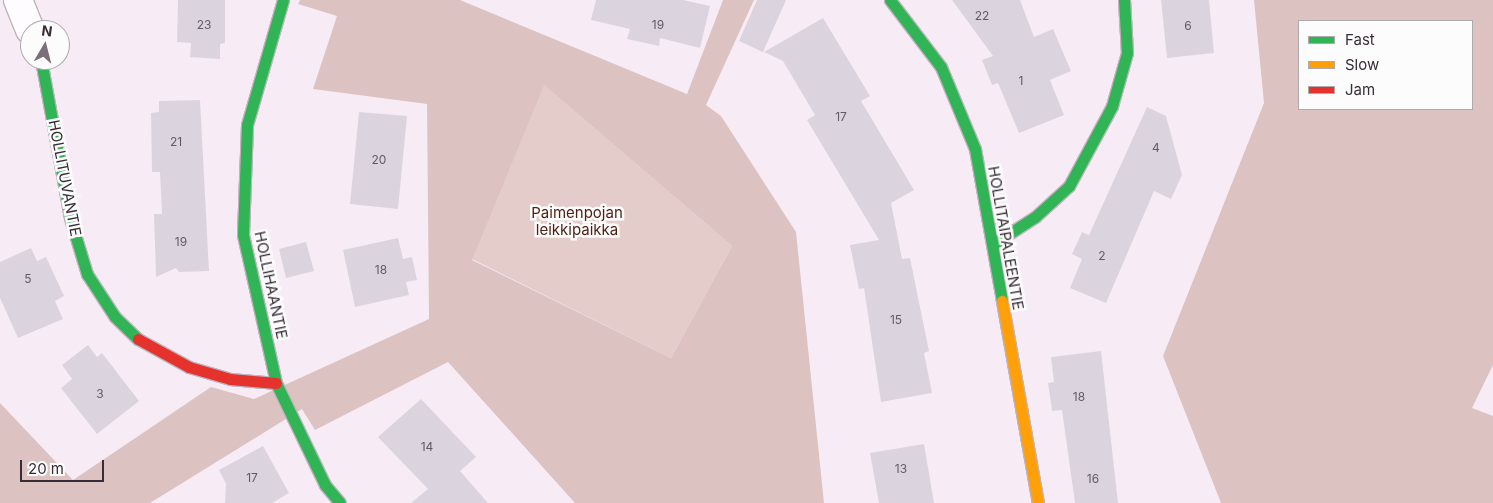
<!DOCTYPE html>
<html>
<head>
<meta charset="utf-8">
<style>
  body { margin:0 }
  #map { position:relative; width:1493px; height:503px; overflow:hidden; background:#f7ecf6; font-family:Inter,sans-serif }
  div>[style] { position:absolute }
  .green>* { inset:0; background:#e4cccb }
  .forest>* { inset:0; background:#dcc3c2 }
  .building>* { inset:0; background:#dbd4de }
  .roads { filter:drop-shadow(1px 0 #beb4bd) drop-shadow(-1px 0 #beb4bd) drop-shadow(0 1px #beb4bd) drop-shadow(0 -1px #beb4bd) }
  .street>* { height:28px; margin:-14px; padding:0 14px; transform-origin:14px; border-radius:14px; background:#fefcfe }
  .fast>* { height:11px; margin:-5.5px; padding:0 5.5px; transform-origin:5.5px; border-radius:5.5px; background:#30b455 }
  .slow>* { height:11px; margin:-5.5px; padding:0 5.5px; transform-origin:5.5px; border-radius:5.5px; background:#ff9f0a }
  .jam>* { height:11px; margin:-5.5px; padding:0 5.5px; transform-origin:5.5px; border-radius:5.5px; background:#e5322d }
  span { translate:-50% -50%; white-space:nowrap; text-align:center; line-height:1.15; -webkit-text-stroke:5px #fcfcfc; paint-order:stroke }
  .number-label { font-size:12px; color:#645a64 }
  .number-label span { -webkit-text-stroke-width:0 }
  .street-label { font-size:15px; color:#382d37 }
  .park-label { font-size:15px; color:#4e1e11 }
  .legend { position:absolute; left:1298px; top:20px; width:175px; height:90px; box-sizing:border-box; background:#fcfcfc; border:1px solid #aea9ad; margin:0; padding:6px 9px; list-style:none; font-size:15px; color:#382d37 }
  .legend li { display:flex; align-items:center; gap:10px; height:25px }
  .legend b { width:25px; border:1px solid #aea9ad }
  .north { position:absolute; left:20px; top:20px; width:50px; height:50px; box-sizing:border-box; background:#fcfcfc; border:1px solid #aea9ad; border-radius:50%; rotate:8deg; font-size:14px; font-weight:700; line-height:20px; text-align:center; color:#382d37 }
  .north::after { content:''; display:block; margin:auto; width:18px; height:22px; background:#7b707a; clip-path:polygon(50% 0,100% 100%,50% 72%,0 100%) }
  .scale { position:absolute; left:20px; top:460px; width:84px; height:22px; box-sizing:border-box; border:2px solid #382d37; border-top:0; padding-left:6px; font-size:15px; line-height:18px; white-space:nowrap; color:#382d37; -webkit-text-stroke:4px #fcfcfc; paint-order:stroke }
</style>
</head>
<body>
<div id="map">
  <div class="green">
    <div style="clip-path:polygon(543px 84px,732px 246px,671px 358px,472px 259px)"></div>
  </div>
  <div class="forest">
    <div style="clip-path:polygon(evenodd,300px 0,460px 0,687px 94px,723px 0,754px 0,706px 105px,721px 116px,796px 232px,824px 503px,575px 503px,448px 362px,315px 430px,302px 409px,150px 503px,0 503px,0 403px,73px 480px,211px 387px,254px 399px,429px 319px,427px 104px,313px 89px,337px 16px,298px 4px,300px 0,544px 85px,732px 246px,671px 358px,472px 260px,544px 85px)"></div>
    <div style="clip-path:polygon(evenodd,1254px 0,1493px 0,1493px 365px,1472px 408px,1493px 416px,1493px 503px,1221px 503px,1163px 356px,1264px 103px,1254px 0,1299px 21px,1472px 21px,1472px 109px,1299px 109px,1299px 21px)"></div>
  </div>
  <div class="building">
    <div style="clip-path:polygon(178px 0,225px 0,225px 43px,220px 44px,220px 59px,190px 57px,191px 43px,177px 42px)"></div>
    <div style="clip-path:polygon(596px 0,683px 0,710px 6px,700px 48px,660px 38px,659px 46px,627px 39px,630px 29px,591px 20px)"></div>
    <div style="clip-path:polygon(757px 0,786px 0,763px 52px,739px 41px)"></div>
    <div style="clip-path:polygon(952px 0,1020px 0,1034px 37px,1053px 29px,1071px 71px,1050px 80px,1064px 115px,1019px 133px,998px 83px,992px 85px,982px 60px,993px 56px)"></div>
    <div style="clip-path:polygon(1161px 0,1209px 0,1214px 53px,1167px 58px)"></div>
    <div style="clip-path:polygon(823px 18px,870px 96px,861px 101px,914px 190px,891px 203px,902px 259px,910px 258px,929px 351px,924px 353px,932px 393px,881px 402px,864px 288px,859px 289px,850px 245px,879px 240px,807px 120px,815px 115px,783px 61px,764px 52px)"></div>
    <div style="clip-path:polygon(200px 100px,209px 271px,179px 272px,176px 268px,156px 277px,154px 214px,162px 214px,160px 172px,152px 172px,151px 113px,159px 112px,159px 101px)"></div>
    <div style="clip-path:polygon(1147px 107px,1166px 116px,1182px 175px,1171px 199px,1154px 191px,1106px 303px,1070px 288px,1082px 259px,1072px 254px,1082px 232px,1089px 235px)"></div>
    <div style="clip-path:polygon(359px 112px,407px 116px,398px 209px,350px 204px)"></div>
    <div style="clip-path:polygon(398px 238px,403px 259px,412px 257px,417px 280px,406px 282px,409px 295px,355px 307px,343px 250px)"></div>
    <div style="clip-path:polygon(306px 242px,314px 271px,286px 278px,279px 249px)"></div>
    <div style="clip-path:polygon(31px 248px,37px 261px,46px 257px,64px 296px,55px 301px,63px 319px,18px 338px,0 298px,0 262px)"></div>
    <div style="clip-path:polygon(88px 345px,97px 357px,102px 353px,139px 401px,97px 434px,61px 388px,72px 379px,62px 365px)"></div>
    <div style="clip-path:polygon(1101px 351px,1118px 503px,1075px 503px,1062px 410px,1052px 411px,1048px 383px,1054px 382px,1051px 357px)"></div>
    <div style="clip-path:polygon(421px 399px,476px 457px,460px 471px,488px 503px,411px 503px,428px 489px,378px 437px)"></div>
    <div style="clip-path:polygon(924px 444px,934px 503px,879px 503px,870px 453px)"></div>
    <div style="clip-path:polygon(263px 446px,289px 493px,272px 503px,225px 503px,226px 484px,219px 470px)"></div>
  </div>
  <div class="roads">
    <div class="street">
      <div style="left:18px;top:0;width:32px;rotate:68deg"></div>
    </div>
    <div class="fast">
      <div style="left:283px;top:0;width:130px;rotate:106.1deg"></div>
      <div style="left:247px;top:125px;width:110px;rotate:92.1deg"></div>
      <div style="left:243px;top:235px;width:152px;rotate:77.4deg"></div>
      <div style="left:276px;top:383px;width:113px;rotate:64.3deg"></div>
      <div style="left:325px;top:485px;width:23px;rotate:50deg"></div>
      <div style="left:890px;top:0;width:84px;rotate:52.7deg"></div>
      <div style="left:941px;top:67px;width:89px;rotate:67.5deg"></div>
      <div style="left:975px;top:149px;width:154px;rotate:79.9deg"></div>
      <div style="left:41px;top:60px;width:161px;rotate:79.6deg"></div>
      <div style="left:70px;top:218px;width:59px;rotate:73.1deg"></div>
      <div style="left:87px;top:274px;width:51px;rotate:56.9deg"></div>
      <div style="left:115px;top:317px;width:32px;rotate:44deg"></div>
      <div style="left:993px;top:244px;width:50px;rotate:-32.7deg"></div>
      <div style="left:1035px;top:217px;width:46px;rotate:-42.4deg"></div>
      <div style="left:1069px;top:186px;width:91px;rotate:-61.7deg"></div>
      <div style="left:1112px;top:106px;width:55px;rotate:-74.2deg"></div>
      <div style="left:1127px;top:53px;width:53px;rotate:-93.2deg"></div>
    </div>
    <div class="slow">
      <div style="left:1002px;top:301px;width:205px;rotate:79.9deg"></div>
    </div>
    <div class="jam">
      <div style="left:138px;top:339px;width:58px;rotate:28.8deg"></div>
      <div style="left:189px;top:367px;width:43px;rotate:16.3deg"></div>
      <div style="left:230px;top:379px;width:46px;rotate:5deg"></div>
    </div>
  </div>
  <div class="number-label">
    <span style="left:982px;top:16px">22</span>
    <span style="left:204px;top:25px">23</span>
    <span style="left:658px;top:25px">19</span>
    <span style="left:1188px;top:26px">6</span>
    <span style="left:1021px;top:81px">1</span>
    <span style="left:841px;top:117px">17</span>
    <span style="left:176px;top:142px">21</span>
    <span style="left:1156px;top:148px">4</span>
    <span style="left:379px;top:160px">20</span>
    <span style="left:181px;top:242px">19</span>
    <span style="left:1102px;top:256px">2</span>
    <span style="left:381px;top:270px">18</span>
    <span style="left:28px;top:279px">5</span>
    <span style="left:896px;top:320px">15</span>
    <span style="left:100px;top:394px">3</span>
    <span style="left:1079px;top:397px">18</span>
    <span style="left:427px;top:447px">14</span>
    <span style="left:901px;top:469px">13</span>
    <span style="left:252px;top:478px">17</span>
    <span style="left:1093px;top:479px">16</span>
  </div>
  <div class="street-label">
    <span style="left:65px;top:178px;rotate:79deg">HOLLITUVANTIE</span>
    <span style="left:1006px;top:238px;rotate:80deg">HOLLITAIPALEENTIE</span>
    <span style="left:271px;top:285px;rotate:78deg">HOLLIHAANTIE</span>
  </div>
  <div class="park-label">
    <span style="left:577px;top:221px">Paimenpojan<br>leikkipaikka</span>
  </div>
  <ul class="legend">
  <li><b style="height:6px;background:#30b455"></b>Fast</li>
  <li><b style="height:6px;background:#ff9f0a"></b>Slow</li>
  <li><b style="height:6px;background:#e5322d"></b>Jam</li>
  </ul>
  <div class="north">N</div>
  <div class="scale">20 m</div>
</div>
</body>
</html>
